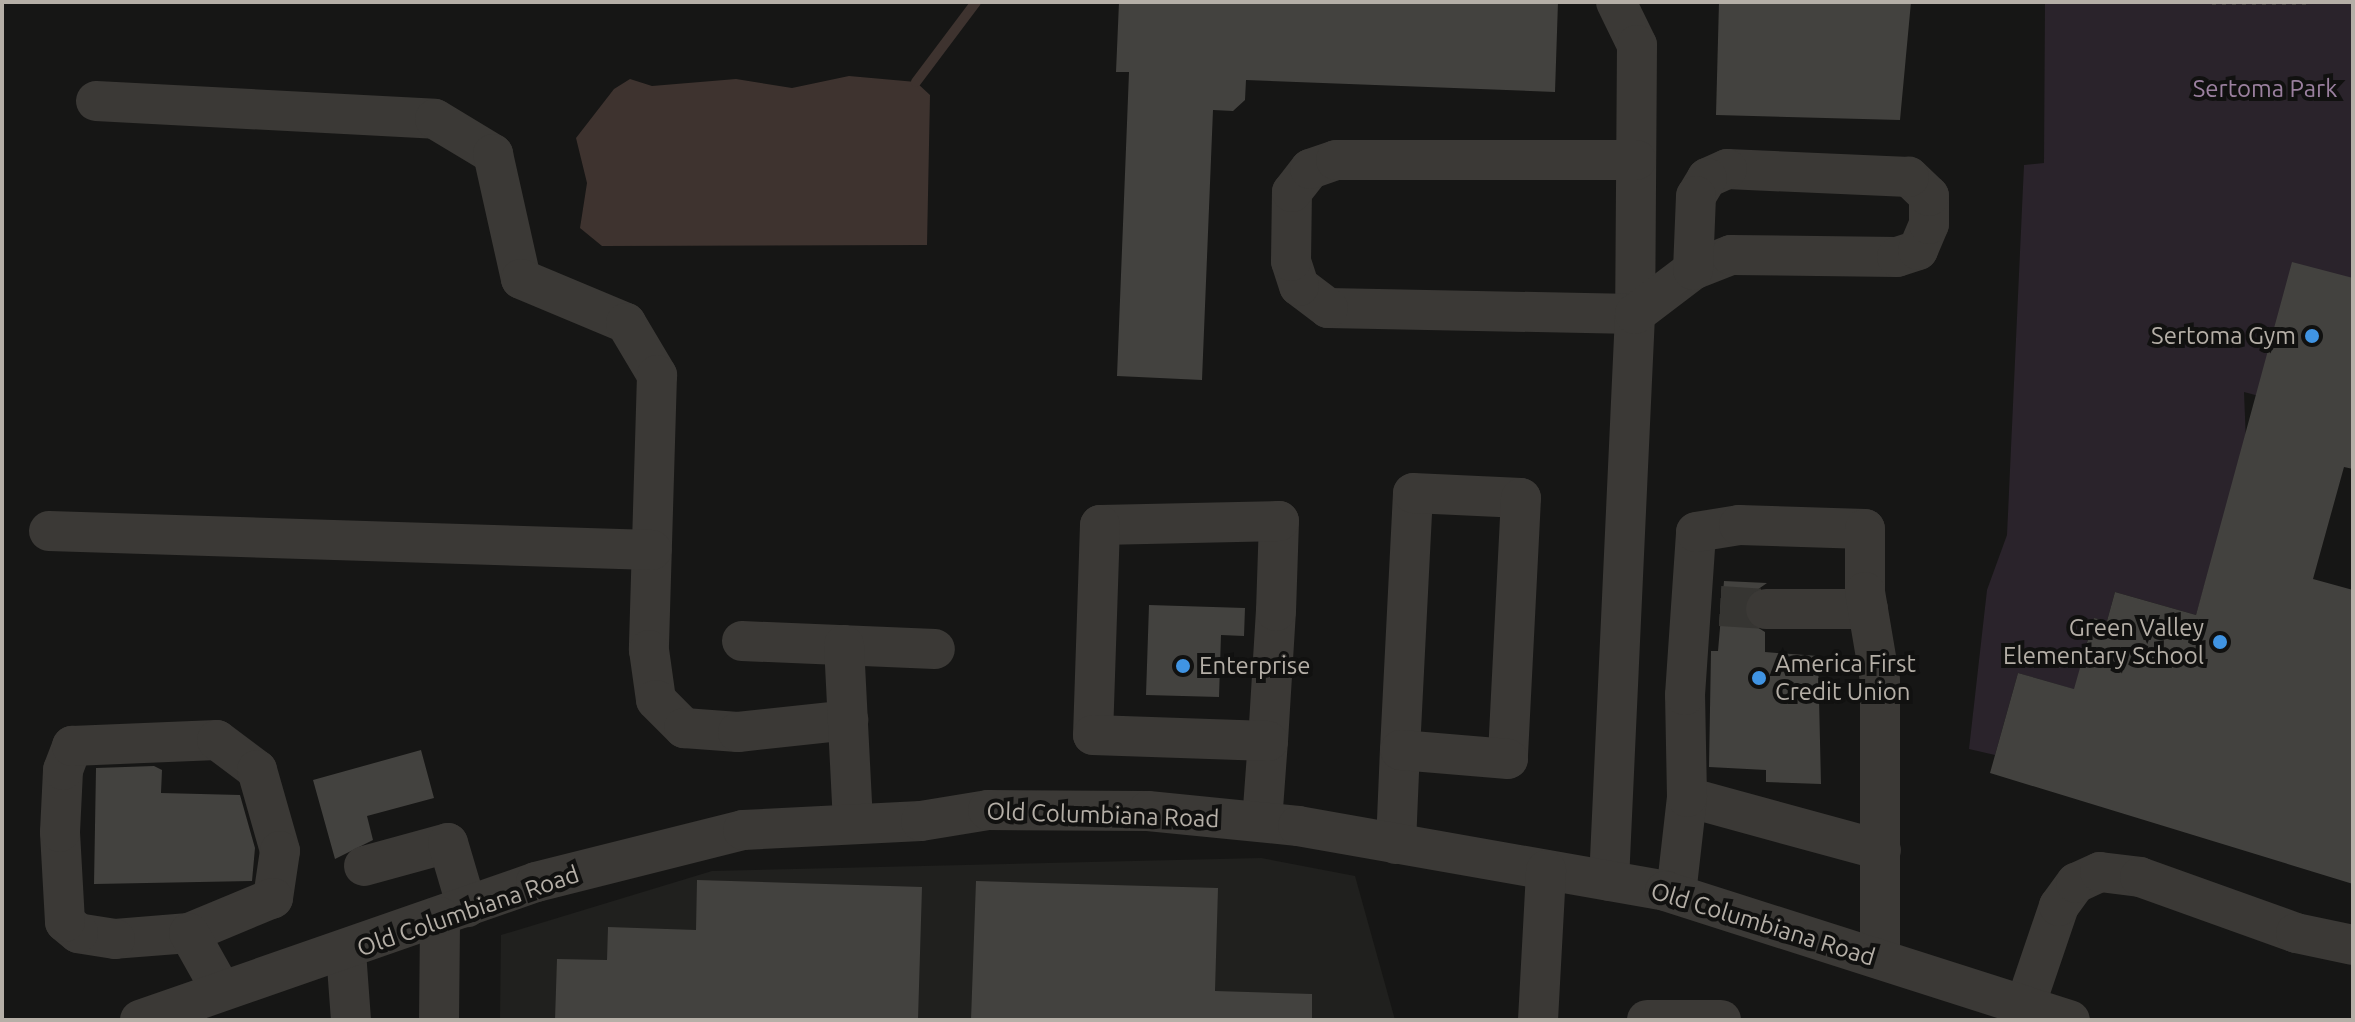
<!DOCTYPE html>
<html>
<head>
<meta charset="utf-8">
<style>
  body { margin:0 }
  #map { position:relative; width:2355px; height:1022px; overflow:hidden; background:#161615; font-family:Ubuntu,sans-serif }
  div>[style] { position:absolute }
  .built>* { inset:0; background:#20201e }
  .green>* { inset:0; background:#2a232b }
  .water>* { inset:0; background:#3e332f }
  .stream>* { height:10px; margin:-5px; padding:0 5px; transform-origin:5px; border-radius:5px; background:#3e332f }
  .building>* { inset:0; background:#43423f }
  .minor-tunnel>* { height:40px; margin-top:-20px; transform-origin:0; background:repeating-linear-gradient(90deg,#363532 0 40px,transparent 0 60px) }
  .path>* { height:5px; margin-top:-2.5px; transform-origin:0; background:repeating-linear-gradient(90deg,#423f3c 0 4px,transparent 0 10px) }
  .minor>* { height:40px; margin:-20px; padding:0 20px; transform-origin:20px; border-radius:20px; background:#3b3936 }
  .dots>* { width:22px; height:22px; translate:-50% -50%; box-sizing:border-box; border:4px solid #111110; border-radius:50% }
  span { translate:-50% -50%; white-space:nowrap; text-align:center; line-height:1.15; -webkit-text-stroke:8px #111110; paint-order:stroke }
  .park-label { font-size:24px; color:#9b809f }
  .poi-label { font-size:24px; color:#b5afa7 }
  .right { translate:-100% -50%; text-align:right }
  .left { translate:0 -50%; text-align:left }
  .street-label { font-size:24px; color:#b5afa7 }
  .frame { position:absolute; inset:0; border:4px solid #b5afa7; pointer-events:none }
</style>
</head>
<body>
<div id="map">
  <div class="built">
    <div style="clip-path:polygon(1261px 858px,1355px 876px,1395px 1020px,500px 1020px,501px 935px,712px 871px)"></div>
  </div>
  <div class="green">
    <div style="clip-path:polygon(2045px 2px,2353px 2px,2353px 421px,2244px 392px,2246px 442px,2196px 615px,2115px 592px,2107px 621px,2094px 618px,2081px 663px,2087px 693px,2018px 673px,1995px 755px,1969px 749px,1987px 590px,2007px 535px,2024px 165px,2044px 163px)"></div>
  </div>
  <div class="water">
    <div style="clip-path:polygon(849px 76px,916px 82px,930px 95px,927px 245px,602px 246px,580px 228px,587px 183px,576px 138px,614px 89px,630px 79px,652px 86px,736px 79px,792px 88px)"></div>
  </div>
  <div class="stream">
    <div style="left:916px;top:82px;width:100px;rotate:-53.1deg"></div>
  </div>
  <div class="building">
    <div style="clip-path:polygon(1119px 2px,1558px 2px,1555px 92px,1246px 80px,1245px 100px,1233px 111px,1213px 110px,1202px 380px,1117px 376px,1129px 72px,1116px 72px)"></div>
    <div style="clip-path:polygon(1719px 2px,1911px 2px,1900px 120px,1716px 115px)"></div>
    <div style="clip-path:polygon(2292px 262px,2353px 278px,2353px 469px,2344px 467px,2313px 579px,2353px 590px,2353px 884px,1990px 773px,2018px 673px,2074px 689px,2094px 618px,2107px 621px,2115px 592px,2196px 615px)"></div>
    <div style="clip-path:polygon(1724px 581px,1767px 583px,1747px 597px,1743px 608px,1747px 621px,1765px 632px,1765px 652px,1818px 656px,1821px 784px,1766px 782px,1766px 770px,1709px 767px,1711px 651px,1718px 651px)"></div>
    <div style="clip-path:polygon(1149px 605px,1245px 608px,1244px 636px,1221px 635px,1219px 697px,1146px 695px)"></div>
    <div style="clip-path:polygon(421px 750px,434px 798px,367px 816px,373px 840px,335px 859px,313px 780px)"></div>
    <div style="clip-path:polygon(154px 766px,162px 770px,161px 793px,240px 795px,255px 848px,252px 881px,94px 884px,96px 768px)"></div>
    <div style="clip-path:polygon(697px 880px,922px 887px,918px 1020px,555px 1020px,557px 959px,607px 960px,608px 927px,696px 930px)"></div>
    <div style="clip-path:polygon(976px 881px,1218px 888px,1215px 991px,1312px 994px,1312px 1020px,971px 1020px)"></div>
  </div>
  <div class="minor-tunnel">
    <div style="left:1720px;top:606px;width:46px;rotate:3.7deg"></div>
  </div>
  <div class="path">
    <div style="left:2212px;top:2px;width:98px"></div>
  </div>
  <div class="minor">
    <div style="left:1616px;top:2px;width:48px;rotate:64deg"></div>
    <div style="left:1637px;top:45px;width:269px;rotate:90.4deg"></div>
    <div style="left:1635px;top:314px;width:307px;rotate:-178.9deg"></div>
    <div style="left:1328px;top:308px;width:36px;rotate:-143deg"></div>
    <div style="left:1299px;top:286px;width:26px;rotate:-108deg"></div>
    <div style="left:1291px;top:261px;width:69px;rotate:-89.2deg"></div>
    <div style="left:1292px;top:192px;width:29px;rotate:-52deg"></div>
    <div style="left:1310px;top:169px;width:28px;rotate:-19deg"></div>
    <div style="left:1336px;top:160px;width:300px"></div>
    <div style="left:96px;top:101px;width:339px;rotate:3deg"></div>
    <div style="left:435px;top:119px;width:68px;rotate:31.1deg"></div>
    <div style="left:493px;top:154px;width:128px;rotate:77.4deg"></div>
    <div style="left:521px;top:279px;width:114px;rotate:22.7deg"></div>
    <div style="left:626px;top:323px;width:61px;rotate:59.2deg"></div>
    <div style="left:657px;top:375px;width:275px;rotate:91.7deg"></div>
    <div style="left:649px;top:650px;width:50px;rotate:82deg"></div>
    <div style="left:656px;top:700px;width:40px;rotate:45deg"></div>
    <div style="left:684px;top:728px;width:54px;rotate:4.2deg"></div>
    <div style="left:738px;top:732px;width:111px;rotate:-6.2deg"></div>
    <div style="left:49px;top:531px;width:603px;rotate:1.8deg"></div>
    <div style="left:1766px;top:609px;width:102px"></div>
    <div style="left:742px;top:641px;width:193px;rotate:2.4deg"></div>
    <div style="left:844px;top:645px;width:179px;rotate:87.1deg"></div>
    <div style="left:1687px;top:797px;width:201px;rotate:15.3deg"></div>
    <div style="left:1262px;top:822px;width:81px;rotate:-85.8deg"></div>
    <div style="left:1268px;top:741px;width:130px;rotate:-86.5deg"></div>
    <div style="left:1276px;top:611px;width:90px;rotate:-88.1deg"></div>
    <div style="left:1279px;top:521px;width:179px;rotate:178.7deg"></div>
    <div style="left:1100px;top:525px;width:210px;rotate:91.9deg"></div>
    <div style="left:1093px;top:735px;width:175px;rotate:2deg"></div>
    <div style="left:1396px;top:844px;width:94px;rotate:-87.6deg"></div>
    <div style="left:1400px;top:750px;width:257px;rotate:-87.1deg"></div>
    <div style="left:1413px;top:493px;width:108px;rotate:2.7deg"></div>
    <div style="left:1521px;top:498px;width:261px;rotate:92.9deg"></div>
    <div style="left:1508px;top:759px;width:108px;rotate:-175.2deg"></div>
    <div style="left:364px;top:866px;width:87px;rotate:-15.3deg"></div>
    <div style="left:448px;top:843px;width:67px;rotate:73.5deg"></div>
    <div style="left:1609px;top:881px;width:568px;rotate:-87.37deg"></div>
    <div style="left:1635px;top:314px;width:73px;rotate:-37.2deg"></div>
    <div style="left:1693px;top:270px;width:41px;rotate:-21.5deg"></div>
    <div style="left:1731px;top:255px;width:166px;rotate:0.7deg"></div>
    <div style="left:1897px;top:257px;width:22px;rotate:-18deg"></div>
    <div style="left:1918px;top:250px;width:28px;rotate:-67deg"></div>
    <div style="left:1929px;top:224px;width:28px;rotate:-90deg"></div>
    <div style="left:1929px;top:196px;width:28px;rotate:-136deg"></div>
    <div style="left:1909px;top:177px;width:182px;rotate:-177.5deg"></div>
    <div style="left:1727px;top:169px;width:22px;rotate:156deg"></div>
    <div style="left:1707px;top:178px;width:21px;rotate:121deg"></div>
    <div style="left:1696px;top:196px;width:74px;rotate:92.3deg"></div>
    <div style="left:1676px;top:894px;width:98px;rotate:-83.5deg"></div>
    <div style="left:1687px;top:797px;width:102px;rotate:-91.1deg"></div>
    <div style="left:1685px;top:695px;width:163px;rotate:-86.1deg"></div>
    <div style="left:1696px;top:532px;width:44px;rotate:-9.2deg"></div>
    <div style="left:1739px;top:525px;width:126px;rotate:1.8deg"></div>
    <div style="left:1865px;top:529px;width:63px;rotate:90deg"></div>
    <div style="left:1865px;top:592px;width:90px;rotate:80.4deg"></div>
    <div style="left:1880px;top:681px;width:278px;rotate:90deg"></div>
    <div style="left:189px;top:933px;width:74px;rotate:175.4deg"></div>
    <div style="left:115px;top:939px;width:37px;rotate:-171deg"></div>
    <div style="left:78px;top:933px;width:17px;rotate:-140deg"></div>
    <div style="left:65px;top:922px;width:90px;rotate:-93.2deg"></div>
    <div style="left:60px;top:832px;width:62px;rotate:-87.2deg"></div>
    <div style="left:63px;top:770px;width:26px;rotate:-69deg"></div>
    <div style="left:72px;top:746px;width:145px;rotate:-2.4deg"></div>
    <div style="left:217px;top:740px;width:50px;rotate:36.9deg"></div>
    <div style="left:257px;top:770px;width:84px;rotate:74.1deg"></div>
    <div style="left:280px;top:851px;width:48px;rotate:98.5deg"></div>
    <div style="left:273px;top:898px;width:91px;rotate:157.4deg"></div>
    <div style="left:189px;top:933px;width:65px;rotate:60.7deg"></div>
    <div style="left:346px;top:952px;width:68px;rotate:85.8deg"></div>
    <div style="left:2025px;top:1006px;width:106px;rotate:-71.2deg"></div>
    <div style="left:2059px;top:906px;width:29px;rotate:-54deg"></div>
    <div style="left:2076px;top:883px;width:26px;rotate:-25deg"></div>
    <div style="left:2100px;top:872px;width:40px;rotate:7.1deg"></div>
    <div style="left:2140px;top:877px;width:166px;rotate:19.7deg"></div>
    <div style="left:2296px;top:933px;width:58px;rotate:11.9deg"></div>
    <div style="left:140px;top:1020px;width:419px;rotate:-19.2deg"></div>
    <div style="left:536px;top:882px;width:213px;rotate:-14.1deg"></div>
    <div style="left:743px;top:830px;width:178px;rotate:-2.9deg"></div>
    <div style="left:921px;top:821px;width:68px;rotate:-9.3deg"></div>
    <div style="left:988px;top:810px;width:160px;rotate:0.4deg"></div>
    <div style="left:1148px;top:811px;width:151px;rotate:5.7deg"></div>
    <div style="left:1298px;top:826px;width:373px;rotate:10deg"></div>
    <div style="left:1665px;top:891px;width:425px;rotate:17.7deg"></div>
    <div style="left:439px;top:1020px;width:103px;rotate:-89.4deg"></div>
    <div style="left:1538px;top:1020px;width:150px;rotate:-86.9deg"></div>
    <div style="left:1647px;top:1020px;width:74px"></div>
  </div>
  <div class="dots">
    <div style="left:2312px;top:336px;background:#4094e3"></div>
    <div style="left:2220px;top:642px;background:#4094e3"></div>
    <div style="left:1183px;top:666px;background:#4094e3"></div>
    <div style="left:1759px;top:678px;background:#4094e3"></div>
  </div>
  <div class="park-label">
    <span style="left:2265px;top:89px">Sertoma Park</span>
  </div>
  <div class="poi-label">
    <span class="right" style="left:2296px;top:336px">Sertoma Gym</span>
    <span class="right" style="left:2204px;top:642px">Green Valley<br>Elementary School</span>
    <span class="left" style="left:1775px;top:678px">America First<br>Credit Union</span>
    <span class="left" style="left:1199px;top:666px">Enterprise</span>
  </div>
  <div class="street-label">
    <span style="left:1103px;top:815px;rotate:2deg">Old Columbiana Road</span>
    <span style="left:468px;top:911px;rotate:-19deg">Old Columbiana Road</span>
    <span style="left:1763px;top:924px;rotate:17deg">Old Columbiana Road</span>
  </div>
  <div class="frame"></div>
</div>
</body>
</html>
